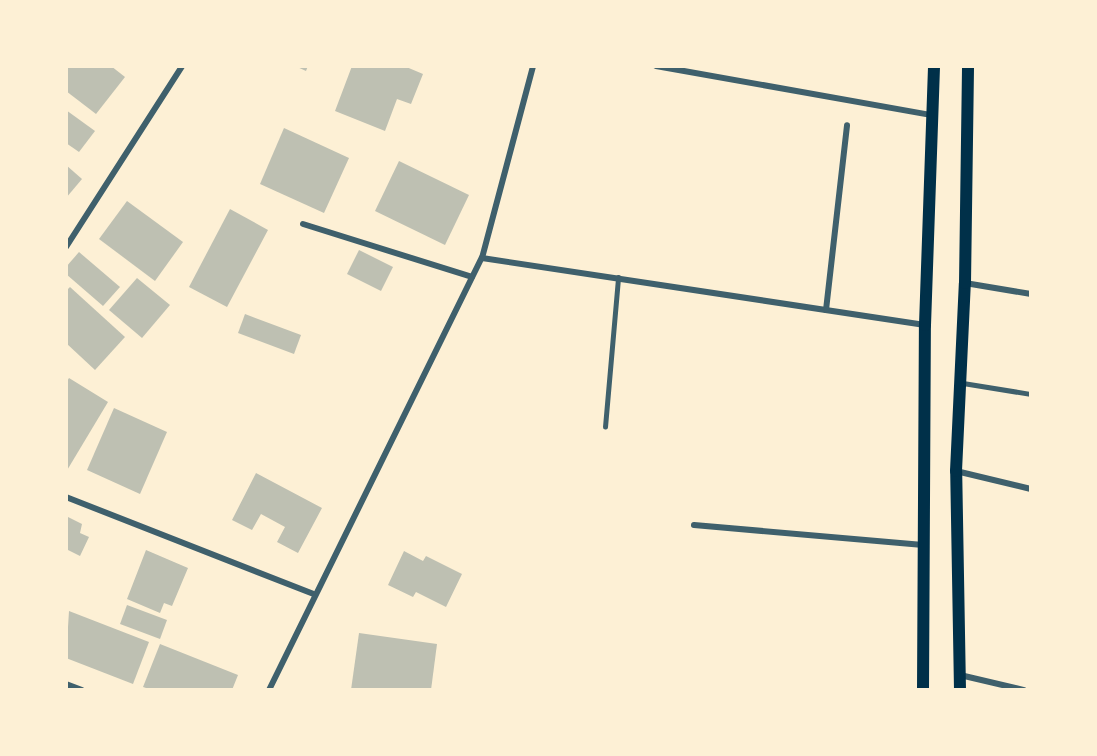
<!DOCTYPE html>
<html>
<head>
<meta charset="utf-8">
<style>
  body { margin:0 }
  #map { position:relative; width:1097px; height:756px; overflow:hidden; background:#fdf0d5; font-family:Commissioner,sans-serif }
  div>[style] { position:absolute }
  .building>* { inset:0; background:#bec0b2 }
  .service>* { height:4.5px; margin:-2.25px; padding:0 2.25px; transform-origin:2.25px; border-radius:2.25px; background:#3f606c }
  .minor>* { height:6px; margin:-3px; padding:0 3px; transform-origin:3px; border-radius:3px; background:#3f606c }
  .secondary>* { height:12px; margin:-6px; padding:0 6px; transform-origin:6px; border-radius:6px; background:#003049 }
  span { translate:-50% -50%; white-space:nowrap; text-align:center; line-height:1.15; -webkit-text-stroke:4.5px #fdf0d5; paint-order:stroke }
  .frame { position:absolute; inset:0; border:68px solid #fdf0d5; pointer-events:none }
</style>
</head>
<body>
<div id="map">
  <div class="building">
    <div style="clip-path:polygon(66px 66px,111px 66px,125px 77px,96px 114px,66px 91px)"></div>
    <div style="clip-path:polygon(295px 66px,308px 66px,306px 71px)"></div>
    <div style="clip-path:polygon(352px 66px,404px 66px,423px 74px,411px 104px,397px 99px,385px 131px,335px 111px)"></div>
    <div style="clip-path:polygon(66px 110px,95px 131px,79px 152px,66px 143px)"></div>
    <div style="clip-path:polygon(284px 128px,349px 158px,324px 213px,260px 184px)"></div>
    <div style="clip-path:polygon(399px 161px,469px 195px,445px 245px,375px 211px)"></div>
    <div style="clip-path:polygon(66px 165px,82px 179px,66px 198px)"></div>
    <div style="clip-path:polygon(127px 201px,183px 242px,155px 281px,99px 239px)"></div>
    <div style="clip-path:polygon(230px 209px,268px 230px,227px 307px,189px 287px)"></div>
    <div style="clip-path:polygon(359px 250px,393px 267px,381px 291px,347px 274px)"></div>
    <div style="clip-path:polygon(79px 252px,120px 287px,103px 306px,66px 274px,66px 267px)"></div>
    <div style="clip-path:polygon(137px 278px,170px 305px,142px 338px,109px 310px)"></div>
    <div style="clip-path:polygon(70px 287px,125px 337px,95px 370px,66px 343px,66px 291px)"></div>
    <div style="clip-path:polygon(245px 314px,301px 335px,294px 354px,238px 333px)"></div>
    <div style="clip-path:polygon(69px 378px,108px 402px,66px 472px,66px 383px)"></div>
    <div style="clip-path:polygon(114px 408px,167px 432px,140px 494px,87px 470px)"></div>
    <div style="clip-path:polygon(256px 473px,322px 508px,298px 553px,277px 542px,285px 527px,261px 514px,252px 530px,232px 520px)"></div>
    <div style="clip-path:polygon(66px 516px,82px 524px,80px 533px,89px 537px,80px 556px,66px 549px)"></div>
    <div style="clip-path:polygon(146px 550px,188px 568px,172px 606px,164px 603px,160px 613px,127px 599px)"></div>
    <div style="clip-path:polygon(404px 551px,423px 561px,426px 556px,462px 574px,446px 607px,416px 592px,413px 597px,388px 585px)"></div>
    <div style="clip-path:polygon(127px 605px,167px 620px,160px 639px,120px 624px)"></div>
    <div style="clip-path:polygon(69px 611px,149px 642px,133px 684px,66px 658px)"></div>
    <div style="clip-path:polygon(359px 633px,437px 644px,431px 690px,351px 690px)"></div>
    <div style="clip-path:polygon(160px 644px,238px 675px,232px 690px,152px 690px,143px 687px)"></div>
  </div>
  <div class="service">
    <div style="left:963px;top:383px;width:69px;rotate:9.2deg"></div>
    <div style="left:605px;top:427px;width:150px;rotate:-85deg"></div>
  </div>
  <div class="minor">
    <div style="left:656px;top:66px;width:280px;rotate:10.1deg"></div>
    <div style="left:303px;top:224px;width:177px;rotate:17.4deg"></div>
    <div style="left:66px;top:247px;width:215px;rotate:-57.3deg"></div>
    <div style="left:482px;top:258px;width:448px;rotate:8.6deg"></div>
    <div style="left:965px;top:283px;width:67px;rotate:9.5deg"></div>
    <div style="left:826px;top:310px;width:186px;rotate:-83.5deg"></div>
    <div style="left:956px;top:471px;width:77px;rotate:13.5deg"></div>
    <div style="left:66px;top:497px;width:266px;rotate:21.4deg"></div>
    <div style="left:694px;top:525px;width:230px;rotate:5deg"></div>
    <div style="left:960px;top:675px;width:66px;rotate:13.2deg"></div>
    <div style="left:66px;top:684px;width:17px;rotate:21deg"></div>
    <div style="left:269px;top:690px;width:482px;rotate:-63.8deg"></div>
    <div style="left:482px;top:258px;width:199px;rotate:-75.1deg"></div>
  </div>
  <div class="secondary">
    <div style="left:923px;top:690px;width:365px;rotate:-89.7deg"></div>
    <div style="left:925px;top:325px;width:259px;rotate:-88deg"></div>
    <div style="left:960px;top:690px;width:219px;rotate:-91deg"></div>
    <div style="left:956px;top:471px;width:188px;rotate:-87.3deg"></div>
    <div style="left:965px;top:283px;width:217px;rotate:-89.2deg"></div>
  </div>
  <div class="frame"></div>
</div>
</body>
</html>
